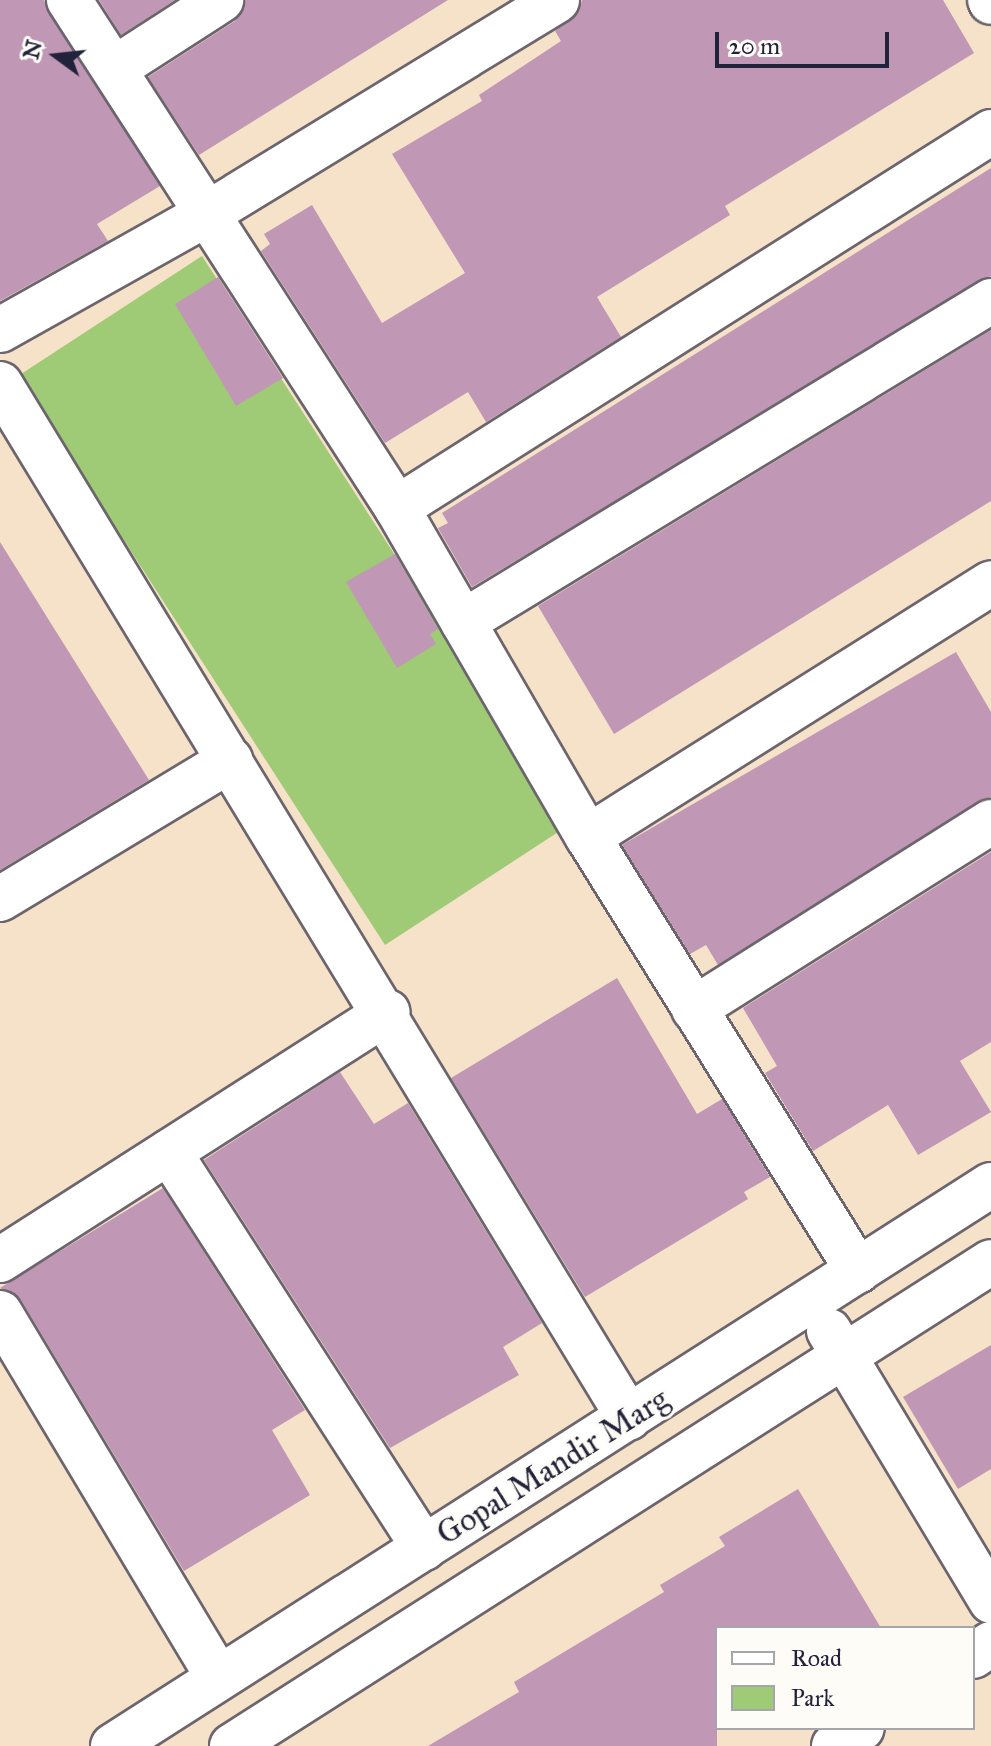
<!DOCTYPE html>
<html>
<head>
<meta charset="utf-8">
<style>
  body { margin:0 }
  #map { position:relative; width:991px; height:1746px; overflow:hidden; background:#f5e2c9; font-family:"IM FELL Great Primer",serif }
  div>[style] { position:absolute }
  .green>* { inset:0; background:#9fca76 }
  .building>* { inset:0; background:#c097b5 }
  .roads { filter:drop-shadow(2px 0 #6c656d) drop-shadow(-2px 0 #6c656d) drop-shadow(0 2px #6c656d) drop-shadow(0 -2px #6c656d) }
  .minor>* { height:44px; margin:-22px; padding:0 22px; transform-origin:22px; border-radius:22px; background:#fff }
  span { translate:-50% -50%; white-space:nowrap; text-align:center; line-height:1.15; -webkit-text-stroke:6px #fdfcf7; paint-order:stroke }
  .street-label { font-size:32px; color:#22223b }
  .legend { position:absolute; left:715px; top:1626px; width:260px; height:104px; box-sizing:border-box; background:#fdfcf7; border:2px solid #a5a5ac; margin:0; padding:10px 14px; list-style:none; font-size:24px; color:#22223b }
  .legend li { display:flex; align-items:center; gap:16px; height:40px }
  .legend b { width:40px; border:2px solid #a5a5ac }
  .north { position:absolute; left:16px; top:16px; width:80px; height:80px; -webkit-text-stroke:6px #fdfcf7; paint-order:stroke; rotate:285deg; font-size:22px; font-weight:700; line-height:32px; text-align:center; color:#22223b }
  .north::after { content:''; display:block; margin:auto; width:28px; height:36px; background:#22223b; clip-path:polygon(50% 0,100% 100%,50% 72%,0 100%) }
  .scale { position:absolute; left:715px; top:32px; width:174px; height:36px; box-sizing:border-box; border:4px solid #22223b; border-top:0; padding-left:10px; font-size:24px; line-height:28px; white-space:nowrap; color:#22223b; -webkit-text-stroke:6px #fdfcf7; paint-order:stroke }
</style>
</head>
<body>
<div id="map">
  <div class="green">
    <div style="clip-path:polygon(202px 256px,569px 825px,385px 945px,18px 376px)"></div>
  </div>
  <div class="building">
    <div style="clip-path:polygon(0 0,44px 0,160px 186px,97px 224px,108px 241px,0 301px)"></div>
    <div style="clip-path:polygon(99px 0,175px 0,121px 35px)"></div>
    <div style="clip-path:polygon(246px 0,448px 0,199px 155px,148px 77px,235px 21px)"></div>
    <div style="clip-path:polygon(582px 0,943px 0,974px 53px,725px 206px,730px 215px,597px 297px,621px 337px,486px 422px,468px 392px,385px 443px,261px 251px,270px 244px,264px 234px,312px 205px,382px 323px,465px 273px,392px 154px,482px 101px,479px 95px,561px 41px,555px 31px,578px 13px)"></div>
    <div style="clip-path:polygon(991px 168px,991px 276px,472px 587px,438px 528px,448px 523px,442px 513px)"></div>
    <div style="clip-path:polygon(218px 277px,283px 378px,236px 406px,175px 304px)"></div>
    <div style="clip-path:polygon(991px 330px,991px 501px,614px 734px,538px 606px)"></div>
    <div style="clip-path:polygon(0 542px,149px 780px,0 870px)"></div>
    <div style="clip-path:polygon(395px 554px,438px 629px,430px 634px,436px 644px,397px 668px,346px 582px)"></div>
    <div style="clip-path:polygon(956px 652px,991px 712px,991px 797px,718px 965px,706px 945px,690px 954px,622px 845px)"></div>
    <div style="clip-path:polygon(991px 852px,991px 1042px,960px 1061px,991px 1112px,918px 1155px,888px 1105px,813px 1151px,765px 1073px,777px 1066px,743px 1008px)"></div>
    <div style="clip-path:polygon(617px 978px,697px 1114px,722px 1099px,770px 1177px,744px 1192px,748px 1199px,585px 1297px,451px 1078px)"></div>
    <div style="clip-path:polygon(340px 1072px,374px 1124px,408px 1103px,542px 1323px,503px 1347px,519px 1375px,390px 1448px,204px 1160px)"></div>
    <div style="clip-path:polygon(163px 1188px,305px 1410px,272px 1430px,310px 1495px,184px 1571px,21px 1300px,0 1288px)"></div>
    <div style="clip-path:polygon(991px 1345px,991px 1469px,958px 1489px,903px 1397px)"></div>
    <div style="clip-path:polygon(798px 1489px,881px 1628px,717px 1628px,717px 1746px,428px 1746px,519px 1692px,514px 1682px,664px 1592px,660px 1585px,725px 1546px,719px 1537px)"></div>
  </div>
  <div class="roads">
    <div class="minor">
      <div style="left:69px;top:0;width:605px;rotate:57.15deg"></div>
      <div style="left:397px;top:508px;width:380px;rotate:59.9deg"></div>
      <div style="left:588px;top:837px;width:511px;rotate:58.11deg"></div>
      <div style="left:990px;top:0;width:2px;rotate:63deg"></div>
      <div style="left:117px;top:67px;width:124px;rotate:-32.8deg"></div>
      <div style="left:0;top:330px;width:237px;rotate:-29.3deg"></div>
      <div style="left:207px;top:214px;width:410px;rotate:-31.4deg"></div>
      <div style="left:0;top:384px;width:1210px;rotate:58.69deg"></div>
      <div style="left:397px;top:508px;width:703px;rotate:-32.33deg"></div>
      <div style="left:463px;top:622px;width:618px;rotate:-31.3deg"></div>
      <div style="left:588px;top:837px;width:476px;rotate:-32.2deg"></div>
      <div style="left:0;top:899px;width:269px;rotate:-31.1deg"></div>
      <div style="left:694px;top:1009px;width:351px;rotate:-32.2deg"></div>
      <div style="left:169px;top:1152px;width:471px;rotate:57.2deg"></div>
      <div style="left:0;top:1260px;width:460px;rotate:-32.6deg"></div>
      <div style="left:0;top:1313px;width:424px;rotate:59.1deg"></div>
      <div style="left:829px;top:1331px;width:315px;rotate:59deg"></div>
      <div style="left:973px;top:1656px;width:22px;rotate:-34deg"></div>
      <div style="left:113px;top:1746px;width:1042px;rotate:-32.58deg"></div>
      <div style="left:232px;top:1746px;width:900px;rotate:-32.52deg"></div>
      <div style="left:834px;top:1746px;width:33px;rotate:-33deg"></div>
    </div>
  </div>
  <div class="street-label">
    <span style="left:553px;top:1467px;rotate:-32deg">Gopal Mandir Marg</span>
  </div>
  <ul class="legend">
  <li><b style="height:10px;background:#fff"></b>Road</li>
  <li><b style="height:22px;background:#9fca76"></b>Park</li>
  </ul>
  <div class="north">N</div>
  <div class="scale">20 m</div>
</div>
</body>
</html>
